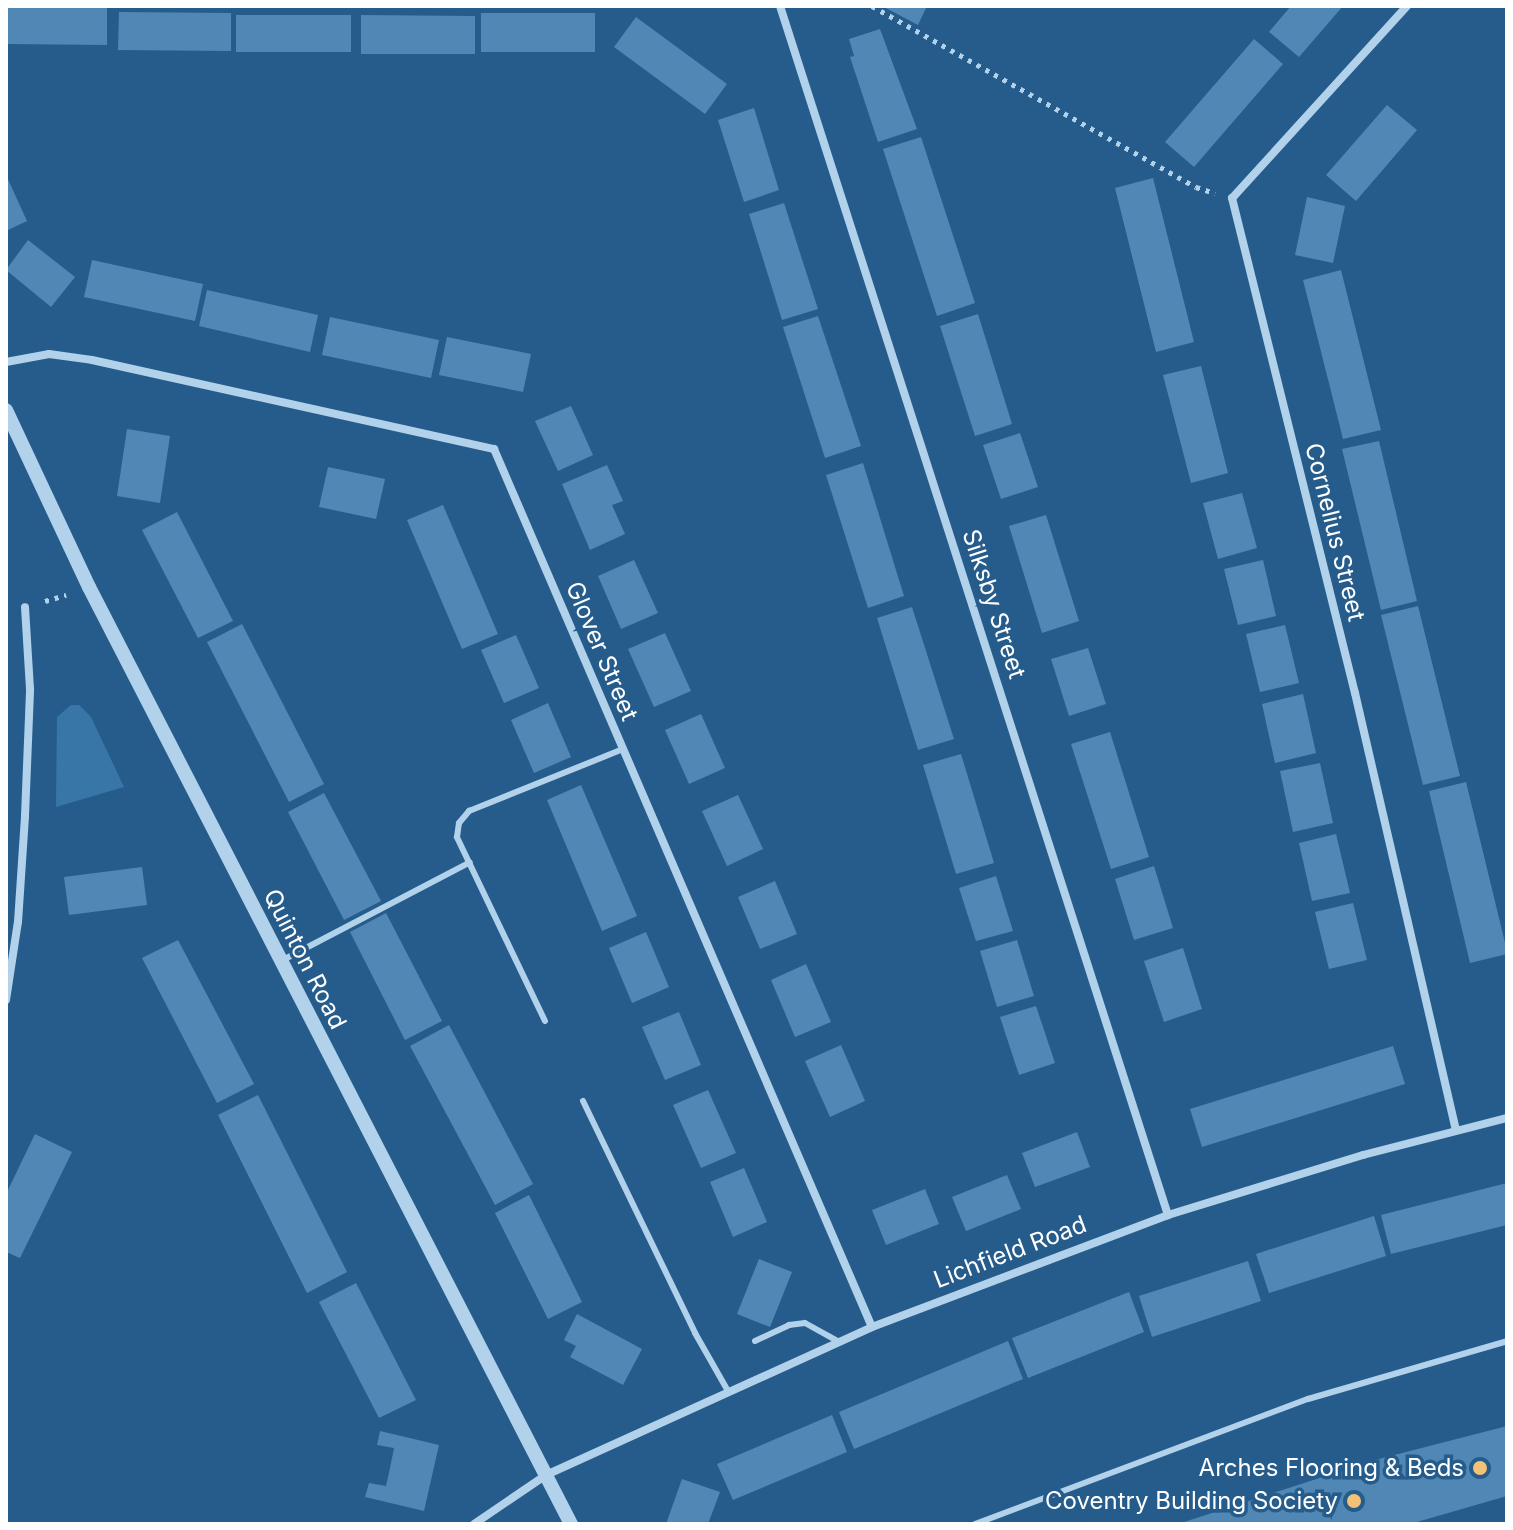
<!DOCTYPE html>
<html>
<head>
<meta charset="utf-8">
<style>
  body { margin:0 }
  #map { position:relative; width:1513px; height:1530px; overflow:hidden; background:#255c8b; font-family:Inter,sans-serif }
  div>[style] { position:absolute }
  .green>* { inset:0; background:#3976a8 }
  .building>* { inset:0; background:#5187b4 }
  .path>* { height:5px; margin-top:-2.5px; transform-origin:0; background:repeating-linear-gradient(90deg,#b2d1ea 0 4px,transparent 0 10px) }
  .service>* { height:6px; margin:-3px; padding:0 3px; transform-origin:3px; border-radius:3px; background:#b2d1ea }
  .minor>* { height:8px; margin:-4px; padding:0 4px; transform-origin:4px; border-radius:4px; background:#b2d1ea }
  .tertiary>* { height:14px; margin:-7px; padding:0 7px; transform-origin:7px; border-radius:7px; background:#b2d1ea }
  .dots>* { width:22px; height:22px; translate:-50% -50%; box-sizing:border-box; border:4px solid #255c8b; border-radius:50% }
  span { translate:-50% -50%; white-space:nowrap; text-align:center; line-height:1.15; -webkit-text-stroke:7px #255c8b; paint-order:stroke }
  .street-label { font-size:24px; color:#fff }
  .poi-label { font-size:24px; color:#fff }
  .right { translate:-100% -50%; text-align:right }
  .frame { position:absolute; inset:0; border:8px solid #fff; pointer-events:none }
</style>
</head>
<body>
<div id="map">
  <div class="green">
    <div style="clip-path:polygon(71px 705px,79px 705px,91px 717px,124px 787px,56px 807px,57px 717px)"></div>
  </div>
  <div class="building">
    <div style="clip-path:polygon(6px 6px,107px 8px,107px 45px,6px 44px)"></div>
    <div style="clip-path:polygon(882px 6px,927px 6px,918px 25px)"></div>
    <div style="clip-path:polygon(1291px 6px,1343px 6px,1299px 57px,1269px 32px)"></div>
    <div style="clip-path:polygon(119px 12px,231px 13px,231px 51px,118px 50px)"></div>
    <div style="clip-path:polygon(481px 13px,595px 13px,595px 52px,481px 52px)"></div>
    <div style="clip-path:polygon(236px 15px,351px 15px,351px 52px,236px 52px)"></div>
    <div style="clip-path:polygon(361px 15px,475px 16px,475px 54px,361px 54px)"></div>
    <div style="clip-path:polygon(636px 17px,727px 84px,705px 114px,614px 47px)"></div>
    <div style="clip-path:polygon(880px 29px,917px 129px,878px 142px,850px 57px,854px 56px,849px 39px)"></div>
    <div style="clip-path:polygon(1254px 39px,1283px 64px,1194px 167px,1165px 142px)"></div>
    <div style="clip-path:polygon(1387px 105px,1417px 130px,1356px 201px,1326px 175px)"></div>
    <div style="clip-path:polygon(754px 108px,779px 190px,744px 202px,718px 120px)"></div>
    <div style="clip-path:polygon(921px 137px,975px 303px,937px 316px,883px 149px)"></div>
    <div style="clip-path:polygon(6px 175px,27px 221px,6px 231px)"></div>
    <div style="clip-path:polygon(1153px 178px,1194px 342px,1156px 352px,1115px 188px)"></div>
    <div style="clip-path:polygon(1307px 197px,1345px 206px,1333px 263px,1295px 255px)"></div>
    <div style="clip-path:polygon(784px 203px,818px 309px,782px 320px,749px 214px)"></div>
    <div style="clip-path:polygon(28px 240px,75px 277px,51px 307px,6px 270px)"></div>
    <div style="clip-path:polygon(92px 260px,203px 284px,195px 321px,84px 297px)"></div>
    <div style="clip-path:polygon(1341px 270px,1381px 430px,1343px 439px,1303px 280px)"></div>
    <div style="clip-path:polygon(207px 290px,318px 315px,310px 352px,199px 326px)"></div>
    <div style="clip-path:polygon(978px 314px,1012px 424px,975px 436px,940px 326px)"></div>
    <div style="clip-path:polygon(818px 316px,861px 446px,825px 458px,783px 327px)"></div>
    <div style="clip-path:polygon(330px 317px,439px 340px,431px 378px,322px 355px)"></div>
    <div style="clip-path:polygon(447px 337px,531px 354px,523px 392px,439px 375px)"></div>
    <div style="clip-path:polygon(1201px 366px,1228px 473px,1191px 483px,1163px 375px)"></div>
    <div style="clip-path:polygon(571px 406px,593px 455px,558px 471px,535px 421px)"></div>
    <div style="clip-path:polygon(127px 429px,170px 436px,160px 503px,117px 496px)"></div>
    <div style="clip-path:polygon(1020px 433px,1038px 487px,1001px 499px,983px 445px)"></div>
    <div style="clip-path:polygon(1379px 441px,1417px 601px,1381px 610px,1342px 449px)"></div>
    <div style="clip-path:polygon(863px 463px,904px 596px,868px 608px,826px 475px)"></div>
    <div style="clip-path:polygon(607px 465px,623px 501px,612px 505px,625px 534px,590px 550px,562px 484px)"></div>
    <div style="clip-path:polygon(328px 467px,385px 479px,376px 519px,319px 507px)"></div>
    <div style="clip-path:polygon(1242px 493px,1257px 548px,1218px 559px,1203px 503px)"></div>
    <div style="clip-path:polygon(443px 505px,498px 634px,462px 649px,407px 520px)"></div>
    <div style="clip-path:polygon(177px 512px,233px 621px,198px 638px,142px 530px)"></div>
    <div style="clip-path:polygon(1046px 515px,1079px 621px,1042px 633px,1009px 526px)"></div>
    <div style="clip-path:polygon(634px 560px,658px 613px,621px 629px,598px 576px)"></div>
    <div style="clip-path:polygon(1263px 560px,1276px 616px,1238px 625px,1224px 569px)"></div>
    <div style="clip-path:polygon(1418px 606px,1460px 776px,1423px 785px,1381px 615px)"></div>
    <div style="clip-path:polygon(912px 607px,954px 739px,918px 750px,877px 618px)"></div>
    <div style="clip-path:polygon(242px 624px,324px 784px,289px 802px,207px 642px)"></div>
    <div style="clip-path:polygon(1285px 625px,1299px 683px,1260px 692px,1246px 634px)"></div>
    <div style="clip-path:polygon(665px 633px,691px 691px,654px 707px,628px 649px)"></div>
    <div style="clip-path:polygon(516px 635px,539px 688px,504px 703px,481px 650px)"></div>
    <div style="clip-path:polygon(1088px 648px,1106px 704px,1069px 716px,1051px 659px)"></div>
    <div style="clip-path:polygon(1303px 694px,1316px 753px,1275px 763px,1262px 704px)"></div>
    <div style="clip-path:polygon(548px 703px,571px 757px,534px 773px,511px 720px)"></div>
    <div style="clip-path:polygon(701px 714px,725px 768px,689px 784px,665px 730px)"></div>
    <div style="clip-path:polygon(1110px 732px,1149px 857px,1111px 869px,1071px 744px)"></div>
    <div style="clip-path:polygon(961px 754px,994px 863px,956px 874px,923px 765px)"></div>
    <div style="clip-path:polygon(1320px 763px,1333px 823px,1293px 832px,1280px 771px)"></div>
    <div style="clip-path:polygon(1466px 782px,1507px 951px,1507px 954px,1470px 963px,1429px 791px)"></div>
    <div style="clip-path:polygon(581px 785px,637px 916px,602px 931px,547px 800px)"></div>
    <div style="clip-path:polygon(324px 793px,381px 901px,344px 920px,288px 812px)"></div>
    <div style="clip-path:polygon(738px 795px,763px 849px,727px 866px,702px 811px)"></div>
    <div style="clip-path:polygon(1336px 834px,1350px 893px,1312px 901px,1299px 843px)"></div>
    <div style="clip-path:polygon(1154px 866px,1173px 928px,1134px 940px,1115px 879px)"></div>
    <div style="clip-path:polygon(142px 867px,147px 905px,69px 915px,64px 877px)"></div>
    <div style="clip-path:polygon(996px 876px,1013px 931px,976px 941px,959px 888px)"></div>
    <div style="clip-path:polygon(775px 881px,797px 934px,760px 949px,738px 897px)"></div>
    <div style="clip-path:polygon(1353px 903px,1367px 960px,1329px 969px,1315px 912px)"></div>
    <div style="clip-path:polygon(386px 913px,442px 1021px,405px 1040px,350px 932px)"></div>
    <div style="clip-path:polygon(646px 932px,669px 987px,632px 1003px,609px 948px)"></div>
    <div style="clip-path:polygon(178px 940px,254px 1084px,217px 1103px,142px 958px)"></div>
    <div style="clip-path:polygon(1017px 940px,1034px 996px,997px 1007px,980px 951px)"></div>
    <div style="clip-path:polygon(1183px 948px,1202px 1009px,1164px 1022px,1144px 961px)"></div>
    <div style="clip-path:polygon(806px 964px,831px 1022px,795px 1037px,771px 980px)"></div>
    <div style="clip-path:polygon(1036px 1006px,1055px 1063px,1019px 1075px,1000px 1017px)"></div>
    <div style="clip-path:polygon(679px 1012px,701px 1065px,665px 1080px,642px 1027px)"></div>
    <div style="clip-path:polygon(449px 1025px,533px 1184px,495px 1205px,410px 1046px)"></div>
    <div style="clip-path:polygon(841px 1045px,865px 1101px,830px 1117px,805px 1061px)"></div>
    <div style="clip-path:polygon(1393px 1046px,1405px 1084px,1202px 1147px,1190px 1109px)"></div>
    <div style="clip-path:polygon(708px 1090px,736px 1153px,701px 1168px,673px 1105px)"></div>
    <div style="clip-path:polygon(258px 1095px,347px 1272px,307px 1293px,218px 1115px)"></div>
    <div style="clip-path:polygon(1077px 1132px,1090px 1167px,1035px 1187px,1022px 1153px)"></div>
    <div style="clip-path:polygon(35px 1134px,72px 1152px,20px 1258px,6px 1252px,6px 1194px)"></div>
    <div style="clip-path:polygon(744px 1168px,767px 1222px,733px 1237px,710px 1182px)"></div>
    <div style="clip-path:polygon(1007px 1175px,1021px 1209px,966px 1231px,952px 1197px)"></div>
    <div style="clip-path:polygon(1507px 1183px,1507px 1225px,1391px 1254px,1381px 1215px)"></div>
    <div style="clip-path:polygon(925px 1189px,939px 1224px,886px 1245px,872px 1210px)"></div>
    <div style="clip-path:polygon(529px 1195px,582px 1302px,548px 1319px,495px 1213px)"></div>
    <div style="clip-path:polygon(1374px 1216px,1386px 1256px,1269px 1293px,1256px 1254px)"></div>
    <div style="clip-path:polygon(759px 1259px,792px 1272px,770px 1327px,737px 1314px)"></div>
    <div style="clip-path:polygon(1248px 1261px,1261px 1301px,1152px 1337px,1139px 1296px)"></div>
    <div style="clip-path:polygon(356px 1283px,416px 1400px,379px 1418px,319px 1302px)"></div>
    <div style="clip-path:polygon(1129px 1292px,1144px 1332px,1028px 1378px,1012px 1338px)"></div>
    <div style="clip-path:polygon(577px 1314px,642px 1349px,623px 1385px,570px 1357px,576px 1346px,564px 1340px)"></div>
    <div style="clip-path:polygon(1008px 1341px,1023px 1379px,854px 1449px,839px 1412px)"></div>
    <div style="clip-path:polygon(832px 1415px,847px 1452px,733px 1500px,717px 1464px)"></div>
    <div style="clip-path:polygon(1507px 1426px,1507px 1496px,1410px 1524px,1178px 1524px,1375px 1460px)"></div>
    <div style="clip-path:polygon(380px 1431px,439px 1445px,424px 1511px,365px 1497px,369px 1483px,386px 1486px,390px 1468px,394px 1448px,377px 1445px)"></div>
    <div style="clip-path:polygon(682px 1479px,720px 1492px,708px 1524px,666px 1524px)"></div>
  </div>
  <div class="path">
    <div style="left:872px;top:6px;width:371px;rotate:29.2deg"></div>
    <div style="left:1196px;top:187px;width:20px;rotate:18deg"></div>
    <div style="left:45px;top:601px;width:22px;rotate:-16deg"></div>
  </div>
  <div class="service">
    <div style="left:281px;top:961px;width:213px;rotate:-27.6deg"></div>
    <div style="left:545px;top:1021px;width:204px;rotate:-115.6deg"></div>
    <div style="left:457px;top:837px;width:14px;rotate:-82deg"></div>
    <div style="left:459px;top:823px;width:16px;rotate:-50deg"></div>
    <div style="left:469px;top:811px;width:166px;rotate:-21.9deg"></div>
    <div style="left:583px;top:1101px;width:258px;rotate:64.2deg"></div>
    <div style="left:695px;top:1333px;width:67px;rotate:60.4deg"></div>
    <div style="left:755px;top:1341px;width:38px;rotate:-25deg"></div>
    <div style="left:789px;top:1325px;width:16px;rotate:-7deg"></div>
    <div style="left:805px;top:1323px;width:39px;rotate:29deg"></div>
    <div style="left:975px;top:1524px;width:356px;rotate:-20.6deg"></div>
    <div style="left:1308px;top:1399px;width:207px;rotate:-16.2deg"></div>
  </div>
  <div class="minor">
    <div style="left:780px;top:6px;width:1270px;rotate:72.21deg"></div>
    <div style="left:1407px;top:6px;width:260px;rotate:132.3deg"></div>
    <div style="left:1232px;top:198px;width:510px;rotate:76.05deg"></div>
    <div style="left:1355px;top:693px;width:448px;rotate:77deg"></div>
    <div style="left:6px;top:362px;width:44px;rotate:-10.5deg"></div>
    <div style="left:49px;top:354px;width:43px;rotate:7.9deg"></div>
    <div style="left:92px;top:360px;width:412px;rotate:12.5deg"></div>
    <div style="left:494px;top:449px;width:956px;rotate:66.71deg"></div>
    <div style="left:6px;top:1000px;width:79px;rotate:-81.3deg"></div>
    <div style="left:18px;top:922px;width:106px;rotate:-86.2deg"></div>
    <div style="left:25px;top:816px;width:127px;rotate:-87.7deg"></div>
    <div style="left:30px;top:689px;width:82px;rotate:-93.5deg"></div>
    <div style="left:474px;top:1524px;width:87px;rotate:-34.2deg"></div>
    <div style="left:546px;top:1475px;width:358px;rotate:-24.4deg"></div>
    <div style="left:872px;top:1327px;width:316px;rotate:-20.7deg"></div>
    <div style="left:1168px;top:1215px;width:204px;rotate:-17.1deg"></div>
    <div style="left:1363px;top:1155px;width:149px;rotate:-14.4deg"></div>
  </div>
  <div class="tertiary">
    <div style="left:6px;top:410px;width:195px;rotate:64.9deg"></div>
    <div style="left:89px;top:587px;width:1054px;rotate:62.78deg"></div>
  </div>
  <div class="dots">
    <div style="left:1480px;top:1468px;background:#f4c276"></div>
    <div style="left:1354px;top:1501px;background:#f4c276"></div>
  </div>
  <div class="street-label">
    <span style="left:1335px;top:532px;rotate:76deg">Cornelius Street</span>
    <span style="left:994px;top:604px;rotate:72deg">Silksby Street</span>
    <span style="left:602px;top:651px;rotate:67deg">Glover Street</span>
    <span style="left:305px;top:959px;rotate:63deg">Quinton Road</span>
    <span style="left:1010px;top:1252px;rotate:-21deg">Lichfield Road</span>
  </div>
  <div class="poi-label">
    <span class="right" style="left:1464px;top:1468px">Arches Flooring &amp; Beds</span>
    <span class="right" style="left:1338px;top:1501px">Coventry Building Society</span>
  </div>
  <div class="frame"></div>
</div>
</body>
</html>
